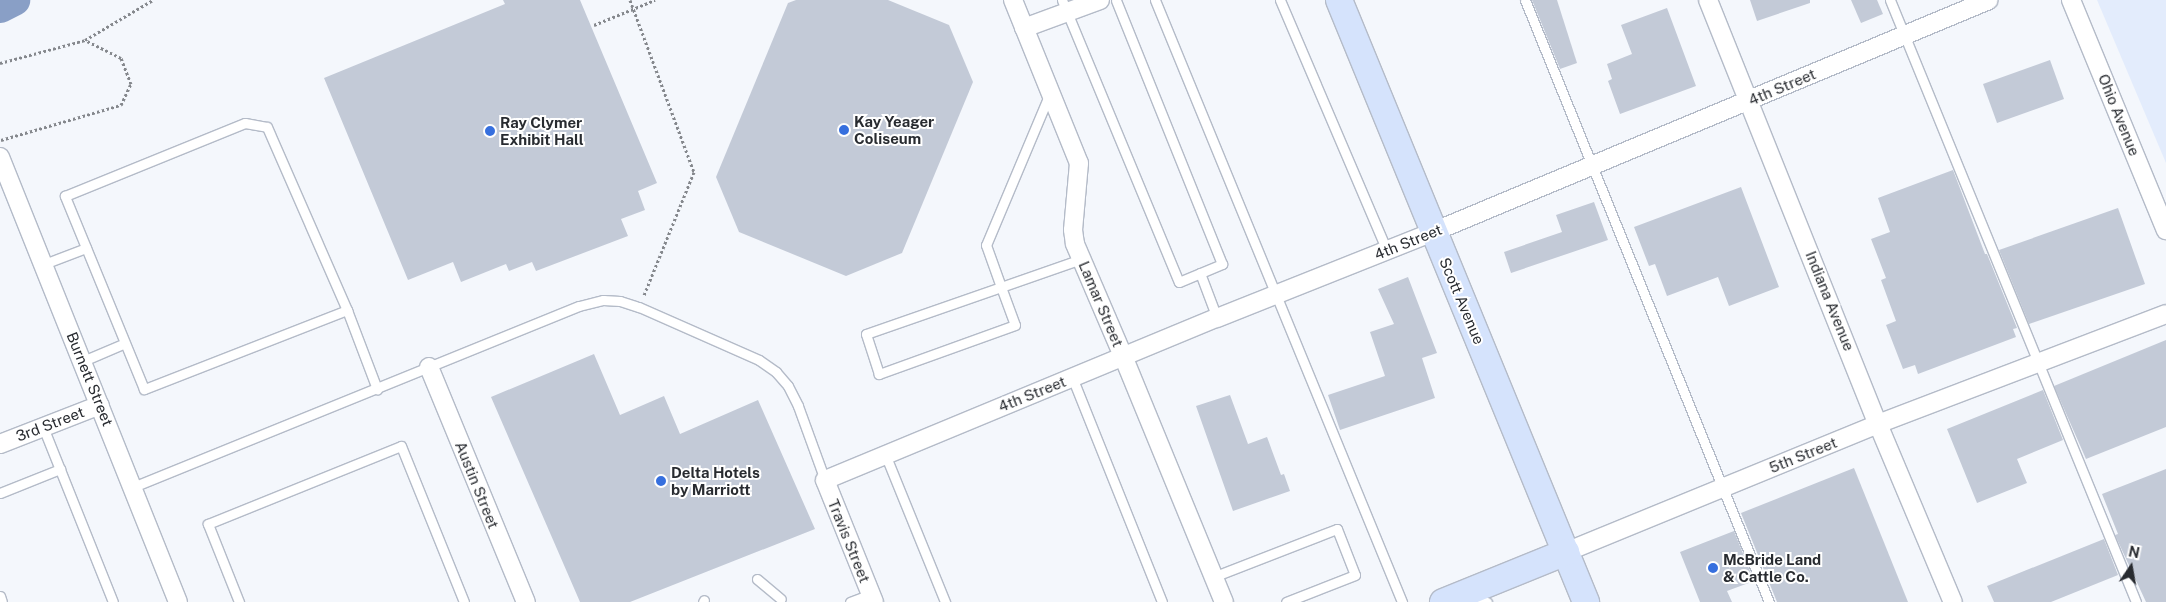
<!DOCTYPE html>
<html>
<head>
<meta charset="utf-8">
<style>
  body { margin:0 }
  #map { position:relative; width:2166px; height:602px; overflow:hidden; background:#f4f7fc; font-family:"Public Sans",sans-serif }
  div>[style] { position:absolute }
  .built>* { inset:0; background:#e3ecfc }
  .river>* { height:31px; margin:-15.5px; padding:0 15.5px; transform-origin:15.5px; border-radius:15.5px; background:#899fc6 }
  .building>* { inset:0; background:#c3cad7 }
  .path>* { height:3px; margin-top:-1.5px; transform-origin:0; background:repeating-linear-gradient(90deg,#85888d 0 2.5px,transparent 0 5px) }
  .roads { filter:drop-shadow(1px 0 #b4bbc8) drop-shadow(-1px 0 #b4bbc8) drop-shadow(0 1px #b4bbc8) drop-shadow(0 -1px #b4bbc8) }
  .service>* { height:9px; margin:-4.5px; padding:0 4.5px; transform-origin:4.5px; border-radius:4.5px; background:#fff }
  .minor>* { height:18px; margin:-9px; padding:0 9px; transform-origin:9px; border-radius:9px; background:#fff }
  .secondary>* { height:26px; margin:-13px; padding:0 13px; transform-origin:13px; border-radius:13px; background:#d5e3fc }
  .dots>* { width:14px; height:14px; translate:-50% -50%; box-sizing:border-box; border:2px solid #fff; border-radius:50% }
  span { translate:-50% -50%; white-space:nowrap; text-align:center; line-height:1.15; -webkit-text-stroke:4px #fff; paint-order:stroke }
  .street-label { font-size:15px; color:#282b30 }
  .poi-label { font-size:15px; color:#282b30; font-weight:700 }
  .left { translate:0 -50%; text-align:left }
  .north { position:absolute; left:2106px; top:542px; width:50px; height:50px; -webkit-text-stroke:4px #fff; paint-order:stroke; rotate:12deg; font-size:14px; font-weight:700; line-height:20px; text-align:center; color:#282b30 }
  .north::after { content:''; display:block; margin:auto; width:18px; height:22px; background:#282b30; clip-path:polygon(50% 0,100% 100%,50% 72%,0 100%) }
</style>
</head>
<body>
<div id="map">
  <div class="built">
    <div style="clip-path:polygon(2097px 0,2166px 0,2166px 163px)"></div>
  </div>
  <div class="river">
    <div style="left:0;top:7px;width:16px;rotate:-27deg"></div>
  </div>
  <div class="building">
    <div style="clip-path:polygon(503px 0,580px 0,657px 183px,638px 191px,645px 210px,621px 219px,628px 236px,536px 271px,532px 262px,509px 271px,506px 264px,461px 282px,453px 262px,408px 280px,324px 78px,505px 4px)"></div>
    <div style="clip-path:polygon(796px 0,888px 0,949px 25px,973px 82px,902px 253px,846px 276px,739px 232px,716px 177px,788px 3px)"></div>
    <div style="clip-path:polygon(1532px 0,1557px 0,1577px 63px,1560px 69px)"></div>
    <div style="clip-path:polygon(1750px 0,1810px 0,1810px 3px,1757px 21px)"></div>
    <div style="clip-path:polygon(1851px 0,1877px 0,1883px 14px,1861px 23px)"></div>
    <div style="clip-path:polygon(1667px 8px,1696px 86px,1620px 114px,1608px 81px,1612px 79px,1607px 64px,1632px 54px,1621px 25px)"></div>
    <div style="clip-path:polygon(2050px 60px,2064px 99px,1997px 123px,1983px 84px)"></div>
    <div style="clip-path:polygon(1953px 170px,1985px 254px,1987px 254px,2017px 328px,2013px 329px,2016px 337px,1918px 374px,1915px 365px,1903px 369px,1886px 325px,1896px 321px,1881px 280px,1886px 278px,1871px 239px,1890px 232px,1878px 198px)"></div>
    <div style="clip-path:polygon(1741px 187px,1779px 287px,1729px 306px,1718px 277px,1667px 296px,1655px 264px,1649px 266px,1634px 227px)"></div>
    <div style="clip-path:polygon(1594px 202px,1608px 240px,1511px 273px,1504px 252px,1562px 232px,1556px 215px)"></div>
    <div style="clip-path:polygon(2118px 208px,2145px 284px,2029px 324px,1999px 250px)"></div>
    <div style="clip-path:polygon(1408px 277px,1437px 353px,1422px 358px,1435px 398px,1340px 430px,1328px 395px,1385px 376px,1370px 332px,1394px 324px,1378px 289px)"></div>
    <div style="clip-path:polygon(2166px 340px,2166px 427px,2086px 459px,2054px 386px)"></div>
    <div style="clip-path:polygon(594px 354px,620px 415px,664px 396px,680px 434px,758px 400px,815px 529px,630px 602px,580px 602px,491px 397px)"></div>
    <div style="clip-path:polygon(2043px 390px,2063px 440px,2017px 459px,2027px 483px,1977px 503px,1947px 429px)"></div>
    <div style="clip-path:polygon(1230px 395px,1248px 444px,1267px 437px,1281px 475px,1284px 474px,1290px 491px,1233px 511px,1196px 406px)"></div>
    <div style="clip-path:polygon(1854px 468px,1908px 602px,1777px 602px,1741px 513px)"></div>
    <div style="clip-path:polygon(2166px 469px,2166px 602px,2146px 602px,2115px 535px,2118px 534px,2102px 494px)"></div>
    <div style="clip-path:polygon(1734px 531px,1754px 581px,1727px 591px,1732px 602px,1700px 602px,1680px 552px)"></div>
    <div style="clip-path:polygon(2104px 539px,2118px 575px,2051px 602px,1994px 602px,1987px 586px)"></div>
  </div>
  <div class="path">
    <div style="left:630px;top:0;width:184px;rotate:69.6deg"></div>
    <div style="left:694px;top:172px;width:133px;rotate:112.1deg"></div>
    <div style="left:594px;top:25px;width:66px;rotate:-22.3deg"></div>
    <div style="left:0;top:63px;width:88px;rotate:-15.1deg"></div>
    <div style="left:85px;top:40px;width:79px;rotate:-30.5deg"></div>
    <div style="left:1px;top:140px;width:125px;rotate:-16.3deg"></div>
    <div style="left:121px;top:105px;width:23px;rotate:-65deg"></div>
    <div style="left:131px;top:84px;width:28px;rotate:-111deg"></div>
    <div style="left:121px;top:58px;width:40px;rotate:-153.4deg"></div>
  </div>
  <div class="roads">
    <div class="service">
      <div style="left:1062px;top:0;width:305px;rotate:67.5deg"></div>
      <div style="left:1179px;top:282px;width:47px;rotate:-22.7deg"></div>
      <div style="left:1222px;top:264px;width:284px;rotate:-111.9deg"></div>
      <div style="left:1155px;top:0;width:651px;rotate:67.69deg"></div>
      <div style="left:1280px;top:0;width:273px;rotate:66.9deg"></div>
      <div style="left:1525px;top:0;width:650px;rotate:67.94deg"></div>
      <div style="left:1890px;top:0;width:650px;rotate:67.77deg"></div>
      <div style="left:1050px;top:93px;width:165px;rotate:112.8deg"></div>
      <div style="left:986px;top:245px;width:45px;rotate:70.3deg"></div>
      <div style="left:1001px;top:287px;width:85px;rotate:-19.3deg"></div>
      <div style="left:44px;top:264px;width:45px;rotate:-20.9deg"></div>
      <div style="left:1200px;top:273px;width:48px;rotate:69.3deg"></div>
      <div style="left:1001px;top:287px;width:40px;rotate:69.8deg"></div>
      <div style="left:1015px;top:325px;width:145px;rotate:160.2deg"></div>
      <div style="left:879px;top:374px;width:42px;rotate:-108deg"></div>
      <div style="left:866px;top:334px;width:143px;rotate:-19.2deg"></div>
      <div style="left:347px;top:310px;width:218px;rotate:158.7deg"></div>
      <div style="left:144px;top:389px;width:209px;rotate:-112.3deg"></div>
      <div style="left:65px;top:196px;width:194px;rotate:-22.1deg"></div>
      <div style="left:245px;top:123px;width:22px;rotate:10deg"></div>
      <div style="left:267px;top:127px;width:200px;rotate:66.4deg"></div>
      <div style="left:347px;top:310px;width:85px;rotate:69.2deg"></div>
      <div style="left:83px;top:361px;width:43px;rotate:-23deg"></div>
      <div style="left:1072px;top:377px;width:242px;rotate:68.2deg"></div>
      <div style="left:43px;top:427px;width:188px;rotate:68.2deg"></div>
      <div style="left:885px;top:454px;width:160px;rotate:67.9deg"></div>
      <div style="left:133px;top:487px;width:481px;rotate:-22.1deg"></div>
      <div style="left:579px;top:306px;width:25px;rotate:-14deg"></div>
      <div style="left:603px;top:300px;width:17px;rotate:3deg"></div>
      <div style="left:620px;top:301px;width:20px;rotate:18deg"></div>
      <div style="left:639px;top:307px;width:131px;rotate:23.8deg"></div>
      <div style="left:759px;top:360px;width:21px;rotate:35deg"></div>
      <div style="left:776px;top:372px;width:18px;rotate:49deg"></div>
      <div style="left:788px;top:386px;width:22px;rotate:63deg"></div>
      <div style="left:798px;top:406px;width:79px;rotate:70deg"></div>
      <div style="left:0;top:493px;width:65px;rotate:-21.8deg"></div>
      <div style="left:1213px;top:577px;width:133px;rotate:-21.2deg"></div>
      <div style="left:1337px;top:529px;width:49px;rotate:68.6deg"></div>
      <div style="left:1355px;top:575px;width:74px;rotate:158.6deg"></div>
      <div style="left:757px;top:579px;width:31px;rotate:40deg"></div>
      <div style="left:0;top:596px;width:6px;rotate:72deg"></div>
      <div style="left:1471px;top:596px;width:17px;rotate:21deg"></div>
      <div style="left:239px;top:602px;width:84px;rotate:-111.7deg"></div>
      <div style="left:208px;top:524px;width:208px;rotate:-22deg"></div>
      <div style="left:401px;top:446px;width:168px;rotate:68deg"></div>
      <div style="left:703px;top:602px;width:2px;rotate:-63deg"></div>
      <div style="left:850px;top:602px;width:22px;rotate:-21deg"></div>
    </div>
    <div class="minor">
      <div style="left:1013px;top:0;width:176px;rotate:68deg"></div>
      <div style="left:1079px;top:163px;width:67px;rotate:95.1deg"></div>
      <div style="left:1073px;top:230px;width:14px;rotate:82deg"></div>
      <div style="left:1075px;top:244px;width:122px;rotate:66.8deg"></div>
      <div style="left:1123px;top:356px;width:266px;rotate:67.7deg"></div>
      <div style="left:1708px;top:0;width:457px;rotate:68.2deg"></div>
      <div style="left:1878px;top:424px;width:193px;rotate:67.2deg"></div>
      <div style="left:2071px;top:0;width:249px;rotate:67.6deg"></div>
      <div style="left:1024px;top:28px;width:81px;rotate:-20.2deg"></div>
      <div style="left:0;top:157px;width:479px;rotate:68.2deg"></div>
      <div style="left:429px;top:367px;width:254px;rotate:67.6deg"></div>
      <div style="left:0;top:444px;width:107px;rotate:-21.3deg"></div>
      <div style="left:1566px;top:552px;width:337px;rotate:-22.3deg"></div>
      <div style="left:1878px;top:424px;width:308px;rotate:-20.9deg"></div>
      <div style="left:874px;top:602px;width:131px;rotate:-111.9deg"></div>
      <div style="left:825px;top:480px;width:424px;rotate:-22.5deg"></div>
      <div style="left:1217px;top:318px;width:232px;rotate:-21.7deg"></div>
      <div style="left:1433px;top:232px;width:602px;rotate:-22.65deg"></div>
    </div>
    <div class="secondary">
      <div style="left:1339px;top:0;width:651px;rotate:67.69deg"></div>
      <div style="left:1443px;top:602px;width:133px;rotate:-22.1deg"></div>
    </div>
  </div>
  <div class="dots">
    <div style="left:844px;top:130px;background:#366fde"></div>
    <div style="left:490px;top:131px;background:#366fde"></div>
    <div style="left:661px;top:481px;background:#366fde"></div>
    <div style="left:1713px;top:568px;background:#366fde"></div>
  </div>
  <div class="street-label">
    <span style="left:1782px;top:87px;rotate:-23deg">4th Street</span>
    <span style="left:2119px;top:115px;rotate:68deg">Ohio Avenue</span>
    <span style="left:1408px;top:242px;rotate:-22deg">4th Street</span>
    <span style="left:1462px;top:301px;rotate:67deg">Scott Avenue</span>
    <span style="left:1830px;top:301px;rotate:68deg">Indiana Avenue</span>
    <span style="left:1101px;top:304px;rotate:67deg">Lamar Street</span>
    <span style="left:90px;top:379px;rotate:68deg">Burnett Street</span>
    <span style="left:1032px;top:394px;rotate:-22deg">4th Street</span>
    <span style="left:50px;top:424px;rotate:-21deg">3rd Street</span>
    <span style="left:1803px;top:455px;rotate:-22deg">5th Street</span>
    <span style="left:477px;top:485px;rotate:68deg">Austin Street</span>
    <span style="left:849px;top:541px;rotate:68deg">Travis Street</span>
  </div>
  <div class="poi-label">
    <span class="left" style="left:854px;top:130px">Kay Yeager<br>Coliseum</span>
    <span class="left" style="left:500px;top:131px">Ray Clymer<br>Exhibit Hall</span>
    <span class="left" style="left:671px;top:481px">Delta Hotels<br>by Marriott</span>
    <span class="left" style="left:1723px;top:568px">McBride Land<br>&amp; Cattle Co.</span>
  </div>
  <div class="north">N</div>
</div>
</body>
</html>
